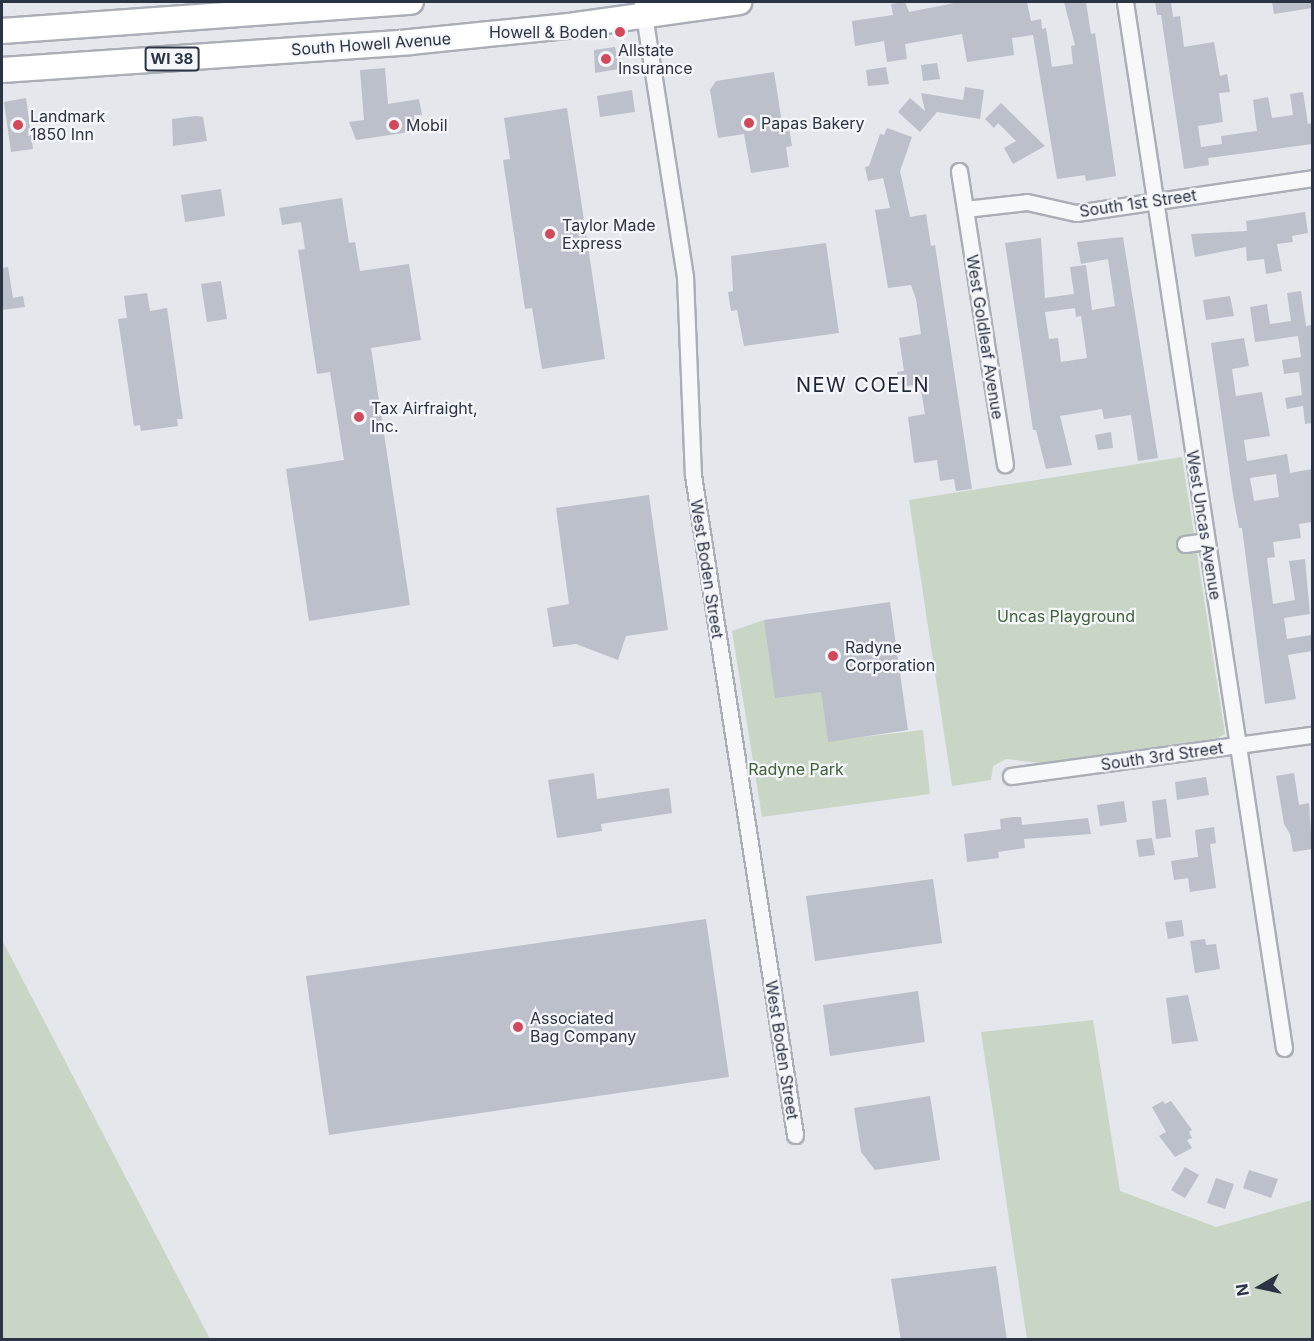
<!DOCTYPE html>
<html>
<head>
<meta charset="utf-8">
<style>
  body { margin:0 }
  #map { position:relative; width:1314px; height:1341px; overflow:hidden; background:#e4e7ec; font-family:Inter,sans-serif }
  div>[style] { position:absolute }
  .green>* { inset:0; background:#c9d6c5 }
  .building>* { inset:0; background:#bbc0ca }
  .roads { filter:drop-shadow(2px 0 #a9aeb7) drop-shadow(-2px 0 #a9aeb7) drop-shadow(0 2px #a9aeb7) drop-shadow(0 -2px #a9aeb7) }
  .minor>* { height:15px; margin:-7.5px; padding:0 7.5px; transform-origin:7.5px; border-radius:7.5px; background:#f7f8fa }
  .primary>* { height:24px; margin:-12px; padding:0 12px; transform-origin:12px; border-radius:12px; background:#fff }
  .dots>* { width:16px; height:16px; translate:-50% -50%; box-sizing:border-box; border:3px solid #f4f6f9; border-radius:50% }
  span { translate:-50% -50%; white-space:nowrap; text-align:center; line-height:1.15; -webkit-text-stroke:4.5px #f4f6f9; paint-order:stroke }
  .shield-label span { padding:2px 4px; background:#f4f6f9; border:2px solid; border-radius:4px; -webkit-text-stroke-width:0 }
  .shield-label { font-size:15px; color:#2b3445; font-weight:700 }
  .poi-label { font-size:16px; color:#2b3445 }
  .right { translate:-100% -50%; text-align:right }
  .left { translate:0 -50%; text-align:left }
  .street-label { font-size:16px; color:#2b3445 }
  .park-label { font-size:16px; color:#3f6138 }
  .quarter-label { font-size:20px; color:#1d2536; letter-spacing:1.5px }
  .frame { position:absolute; inset:0; border:3px solid #2b3445; pointer-events:none }
  .north { position:absolute; left:1230px; top:1257px; width:60px; height:60px; -webkit-text-stroke:4px #f4f6f9; paint-order:stroke; rotate:261deg; font-size:16px; font-weight:700; line-height:24px; text-align:center; color:#2b3445 }
  .north::after { content:''; display:block; margin:auto; width:21px; height:27px; background:#2b3445; clip-path:polygon(50% 0,100% 100%,50% 72%,0 100%) }
</style>
</head>
<body>
<div id="map">
  <div class="green">
    <div style="clip-path:polygon(1182px 457px,1225px 734px,1218px 738px,1041px 763px,1006px 759px,993px 766px,991px 780px,952px 786px,909px 500px)"></div>
    <div style="clip-path:polygon(764px 620px,821px 692px,828px 741px,923px 730px,930px 794px,762px 817px,732px 631px)"></div>
    <div style="clip-path:polygon(2px 940px,210px 1339px,2px 1339px)"></div>
    <div style="clip-path:polygon(1093px 1020px,1120px 1191px,1216px 1227px,1312px 1200px,1312px 1339px,1027px 1339px,981px 1032px)"></div>
  </div>
  <div class="building">
    <div style="clip-path:polygon(905px 2px,909px 12px,959px 2px,1027px 2px,1031px 21px,1041px 19px,1042px 29px,1046px 28px,1052px 67px,1073px 64px,1071px 46px,1075px 45px,1064px 2px,1086px 2px,1091px 34px,1095px 33px,1116px 176px,1086px 181px,1085px 175px,1057px 179px,1033px 35px,1012px 38px,1014px 55px,967px 62px,962px 34px,905px 44px,907px 59px,887px 62px,884px 41px,855px 46px,852px 21px,893px 15px,891px 4px)"></div>
    <div style="clip-path:polygon(1155px 2px,1171px 2px,1173px 17px,1180px 16px,1184px 47px,1214px 42px,1220px 76px,1227px 74px,1230px 92px,1219px 93px,1223px 122px,1198px 126px,1201px 147px,1222px 144px,1221px 136px,1257px 131px,1253px 100px,1268px 97px,1272px 118px,1293px 115px,1290px 94px,1303px 92px,1308px 124px,1312px 123px,1312px 144px,1208px 158px,1209px 165px,1184px 169px,1161px 15px,1157px 15px)"></div>
    <div style="clip-path:polygon(1272px 2px,1312px 2px,1312px 8px,1274px 14px)"></div>
    <div style="clip-path:polygon(615px 47px,619px 69px,595px 73px,594px 50px)"></div>
    <div style="clip-path:polygon(937px 63px,940px 79px,923px 81px,921px 65px)"></div>
    <div style="clip-path:polygon(886px 67px,889px 84px,868px 86px,866px 70px)"></div>
    <div style="clip-path:polygon(385px 68px,388px 104px,419px 99px,422px 115px,414px 115px,415px 124px,410px 132px,356px 140px,349px 122px,364px 120px,360px 70px)"></div>
    <div style="clip-path:polygon(774px 72px,782px 123px,788px 122px,792px 146px,786px 147px,789px 167px,751px 173px,744px 134px,718px 138px,710px 90px,716px 81px)"></div>
    <div style="clip-path:polygon(965px 87px,984px 90px,980px 119px,937px 112px,920px 132px,898px 112px,910px 98px,925px 111px,921px 93px,963px 100px)"></div>
    <div style="clip-path:polygon(632px 90px,635px 112px,600px 117px,597px 96px)"></div>
    <div style="clip-path:polygon(26px 98px,33px 149px,11px 152px,4px 102px)"></div>
    <div style="clip-path:polygon(1001px 103px,1045px 146px,1013px 164px,1004px 148px,1016px 141px,998px 123px,994px 128px,985px 119px)"></div>
    <div style="clip-path:polygon(567px 108px,605px 359px,542px 369px,532px 308px,525px 309px,503px 160px,510px 159px,504px 118px)"></div>
    <div style="clip-path:polygon(196px 116px,203px 117px,207px 141px,173px 146px,172px 119px)"></div>
    <div style="clip-path:polygon(887px 128px,912px 137px,900px 171px,910px 217px,926px 214px,931px 246px,935px 245px,972px 489px,956px 491px,954px 479px,940px 481px,937px 460px,914px 463px,908px 417px,925px 414px,920px 384px,900px 387px,897px 372px,904px 371px,899px 338px,921px 334px,916px 299px,911px 285px,888px 288px,875px 210px,890px 208px,883px 178px,868px 181px,865px 167px,869px 166px,880px 134px,884px 135px)"></div>
    <div style="clip-path:polygon(221px 189px,225px 216px,185px 222px,181px 195px)"></div>
    <div style="clip-path:polygon(342px 198px,349px 243px,355px 242px,360px 271px,409px 264px,421px 340px,371px 348px,410px 605px,309px 621px,286px 469px,344px 460px,330px 372px,317px 374px,298px 250px,305px 249px,301px 222px,282px 225px,279px 208px)"></div>
    <div style="clip-path:polygon(1305px 212px,1308px 233px,1292px 236px,1293px 242px,1277px 244px,1282px 271px,1266px 274px,1264px 259px,1247px 261px,1246px 247px,1195px 257px,1191px 234px,1247px 231px,1246px 221px)"></div>
    <div style="clip-path:polygon(evenodd,1123px 237px,1158px 458px,1138px 461px,1131px 415px,1104px 419px,1102px 409px,1060px 416px,1072px 465px,1046px 469px,1036px 430px,1033px 430px,1005px 243px,1041px 238px,1045px 298px,1074px 294px,1070px 267px,1086px 265px,1092px 310px,1115px 306px,1108px 259px,1081px 264px,1077px 242px,1123px 237px,1075px 308px,1076px 317px,1081px 316px,1087px 358px,1061px 362px,1058px 338px,1049px 339px,1045px 312px,1075px 308px)"></div>
    <div style="clip-path:polygon(826px 243px,839px 333px,744px 346px,737px 310px,731px 311px,728px 292px,733px 291px,731px 256px)"></div>
    <div style="clip-path:polygon(8px 267px,13px 298px,23px 296px,25px 307px,2px 310px,2px 268px)"></div>
    <div style="clip-path:polygon(221px 281px,227px 319px,207px 322px,201px 284px)"></div>
    <div style="clip-path:polygon(1301px 291px,1306px 326px,1312px 325px,1312px 423px,1305px 424px,1303px 406px,1287px 409px,1285px 398px,1302px 395px,1299px 372px,1284px 374px,1282px 360px,1301px 357px,1298px 336px,1255px 342px,1250px 307px,1267px 304px,1270px 324px,1291px 321px,1287px 293px)"></div>
    <div style="clip-path:polygon(147px 293px,150px 311px,167px 308px,183px 419px,177px 419px,178px 426px,141px 431px,140px 425px,134px 426px,118px 319px,127px 318px,124px 296px)"></div>
    <div style="clip-path:polygon(1230px 296px,1234px 316px,1206px 320px,1203px 300px)"></div>
    <div style="clip-path:polygon(evenodd,1244px 338px,1249px 366px,1232px 369px,1236px 396px,1262px 392px,1270px 436px,1244px 440px,1247px 461px,1287px 454px,1290px 473px,1312px 469px,1312px 522px,1299px 524px,1301px 538px,1273px 542px,1275px 557px,1267px 558px,1273px 604px,1295px 600px,1289px 561px,1305px 559px,1310px 614px,1284px 618px,1287px 639px,1311px 635px,1312px 651px,1288px 655px,1296px 699px,1265px 704px,1242px 528px,1239px 528px,1233px 495px,1211px 343px,1244px 338px,1276px 474px,1279px 497px,1254px 501px,1250px 478px,1276px 474px)"></div>
    <div style="clip-path:polygon(1111px 432px,1113px 448px,1098px 450px,1095px 435px)"></div>
    <div style="clip-path:polygon(649px 495px,668px 630px,626px 636px,618px 660px,576px 644px,553px 647px,547px 608px,569px 604px,556px 508px)"></div>
    <div style="clip-path:polygon(890px 602px,908px 730px,828px 742px,821px 692px,775px 698px,764px 620px)"></div>
    <div style="clip-path:polygon(594px 773px,597px 799px,669px 788px,672px 813px,601px 824px,602px 831px,557px 838px,548px 780px)"></div>
    <div style="clip-path:polygon(1294px 773px,1299px 805px,1309px 803px,1312px 849px,1293px 852px,1290px 834px,1284px 824px,1276px 776px)"></div>
    <div style="clip-path:polygon(1206px 777px,1209px 795px,1177px 800px,1175px 782px)"></div>
    <div style="clip-path:polygon(1166px 799px,1171px 837px,1156px 839px,1152px 801px)"></div>
    <div style="clip-path:polygon(1124px 801px,1127px 822px,1100px 826px,1097px 805px)"></div>
    <div style="clip-path:polygon(1013px 817px,1021px 817px,1022px 825px,1088px 818px,1091px 834px,1024px 839px,1025px 848px,998px 852px,999px 858px,967px 862px,964px 834px,1001px 829px,1000px 819px)"></div>
    <div style="clip-path:polygon(1214px 827px,1216px 843px,1210px 844px,1216px 888px,1190px 892px,1188px 878px,1174px 880px,1171px 861px,1198px 857px,1195px 830px)"></div>
    <div style="clip-path:polygon(1152px 838px,1155px 855px,1139px 857px,1136px 840px)"></div>
    <div style="clip-path:polygon(933px 879px,942px 943px,815px 961px,806px 896px)"></div>
    <div style="clip-path:polygon(706px 919px,729px 1077px,329px 1135px,306px 976px)"></div>
    <div style="clip-path:polygon(1182px 920px,1184px 936px,1168px 939px,1165px 922px)"></div>
    <div style="clip-path:polygon(1205px 939px,1206px 945px,1216px 944px,1220px 969px,1195px 973px,1190px 941px)"></div>
    <div style="clip-path:polygon(918px 991px,925px 1042px,830px 1056px,823px 1005px)"></div>
    <div style="clip-path:polygon(1188px 995px,1198px 1041px,1172px 1044px,1166px 998px)"></div>
    <div style="clip-path:polygon(930px 1096px,940px 1160px,875px 1170px,861px 1152px,854px 1108px)"></div>
    <div style="clip-path:polygon(1163px 1101px,1165px 1104px,1171px 1101px,1192px 1130px,1189px 1132px,1192px 1138px,1187px 1140px,1192px 1148px,1175px 1157px,1159px 1136px,1166px 1132px,1152px 1107px)"></div>
    <div style="clip-path:polygon(1185px 1167px,1199px 1175px,1185px 1198px,1171px 1190px)"></div>
    <div style="clip-path:polygon(1249px 1170px,1278px 1179px,1271px 1198px,1243px 1188px)"></div>
    <div style="clip-path:polygon(1216px 1178px,1234px 1184px,1225px 1209px,1207px 1203px)"></div>
    <div style="clip-path:polygon(996px 1266px,1007px 1340px,901px 1340px,891px 1279px)"></div>
  </div>
  <div class="roads">
    <div class="minor">
      <div style="left:642px;top:2px;width:278px;rotate:81.1deg"></div>
      <div style="left:685px;top:277px;width:198px;rotate:87.7deg"></div>
      <div style="left:693px;top:475px;width:668px;rotate:81.21deg"></div>
      <div style="left:1125px;top:2px;width:1058px;rotate:81.36deg"></div>
      <div style="left:959px;top:171px;width:297px;rotate:81.1deg"></div>
      <div style="left:965px;top:209px;width:62px;rotate:-6.4deg"></div>
      <div style="left:1027px;top:202px;width:50px;rotate:12.7deg"></div>
      <div style="left:1076px;top:213px;width:239px;rotate:-8.4deg"></div>
      <div style="left:1185px;top:544px;width:21px;rotate:-8deg"></div>
      <div style="left:1011px;top:776px;width:304px;rotate:-7.8deg"></div>
    </div>
    <div class="primary">
      <div style="left:2px;top:31px;width:410px;rotate:-4.1deg"></div>
      <div style="left:2px;top:70px;width:409px;rotate:-3.9deg"></div>
      <div style="left:410px;top:42px;width:167px;rotate:-5.8deg"></div>
      <div style="left:576px;top:25px;width:165px;rotate:-8deg"></div>
    </div>
  </div>
  <div class="dots">
    <div style="left:620px;top:32px;background:#d1495b"></div>
    <div style="left:606px;top:59px;background:#d1495b"></div>
    <div style="left:749px;top:123px;background:#d1495b"></div>
    <div style="left:18px;top:125px;background:#d1495b"></div>
    <div style="left:394px;top:125px;background:#d1495b"></div>
    <div style="left:550px;top:234px;background:#d1495b"></div>
    <div style="left:359px;top:417px;background:#d1495b"></div>
    <div style="left:833px;top:656px;background:#d1495b"></div>
    <div style="left:518px;top:1027px;background:#d1495b"></div>
  </div>
  <div class="shield-label">
    <span style="left:172px;top:59px">WI 38</span>
  </div>
  <div class="poi-label">
    <span class="right" style="left:608px;top:32px">Howell &amp; Boden</span>
    <span class="left" style="left:618px;top:59px">Allstate<br>Insurance</span>
    <span class="left" style="left:30px;top:125px">Landmark<br>1850 Inn</span>
    <span class="left" style="left:761px;top:123px">Papas Bakery</span>
    <span class="left" style="left:406px;top:125px">Mobil</span>
    <span class="left" style="left:562px;top:234px">Taylor Made<br>Express</span>
    <span class="left" style="left:371px;top:417px">Tax Airfraight,<br>Inc.</span>
    <span class="left" style="left:845px;top:656px">Radyne<br>Corporation</span>
    <span class="left" style="left:530px;top:1027px">Associated<br>Bag Company</span>
  </div>
  <div class="street-label">
    <span style="left:371px;top:44px;rotate:-4deg">South Howell Avenue</span>
    <span style="left:1138px;top:203px;rotate:-8deg">South 1st Street</span>
    <span style="left:985px;top:337px;rotate:81deg">West Goldleaf Avenue</span>
    <span style="left:1204px;top:525px;rotate:81deg">West Uncas Avenue</span>
    <span style="left:707px;top:569px;rotate:81deg">West Boden Street</span>
    <span style="left:1162px;top:756px;rotate:-8deg">South 3rd Street</span>
    <span style="left:782px;top:1050px;rotate:81deg">West Boden Street</span>
  </div>
  <div class="park-label">
    <span style="left:1066px;top:616px">Uncas Playground</span>
    <span style="left:796px;top:769px">Radyne Park</span>
  </div>
  <div class="quarter-label">
    <span style="left:863px;top:385px">NEW COELN</span>
  </div>
  <div class="frame"></div>
  <div class="north">N</div>
</div>
</body>
</html>
